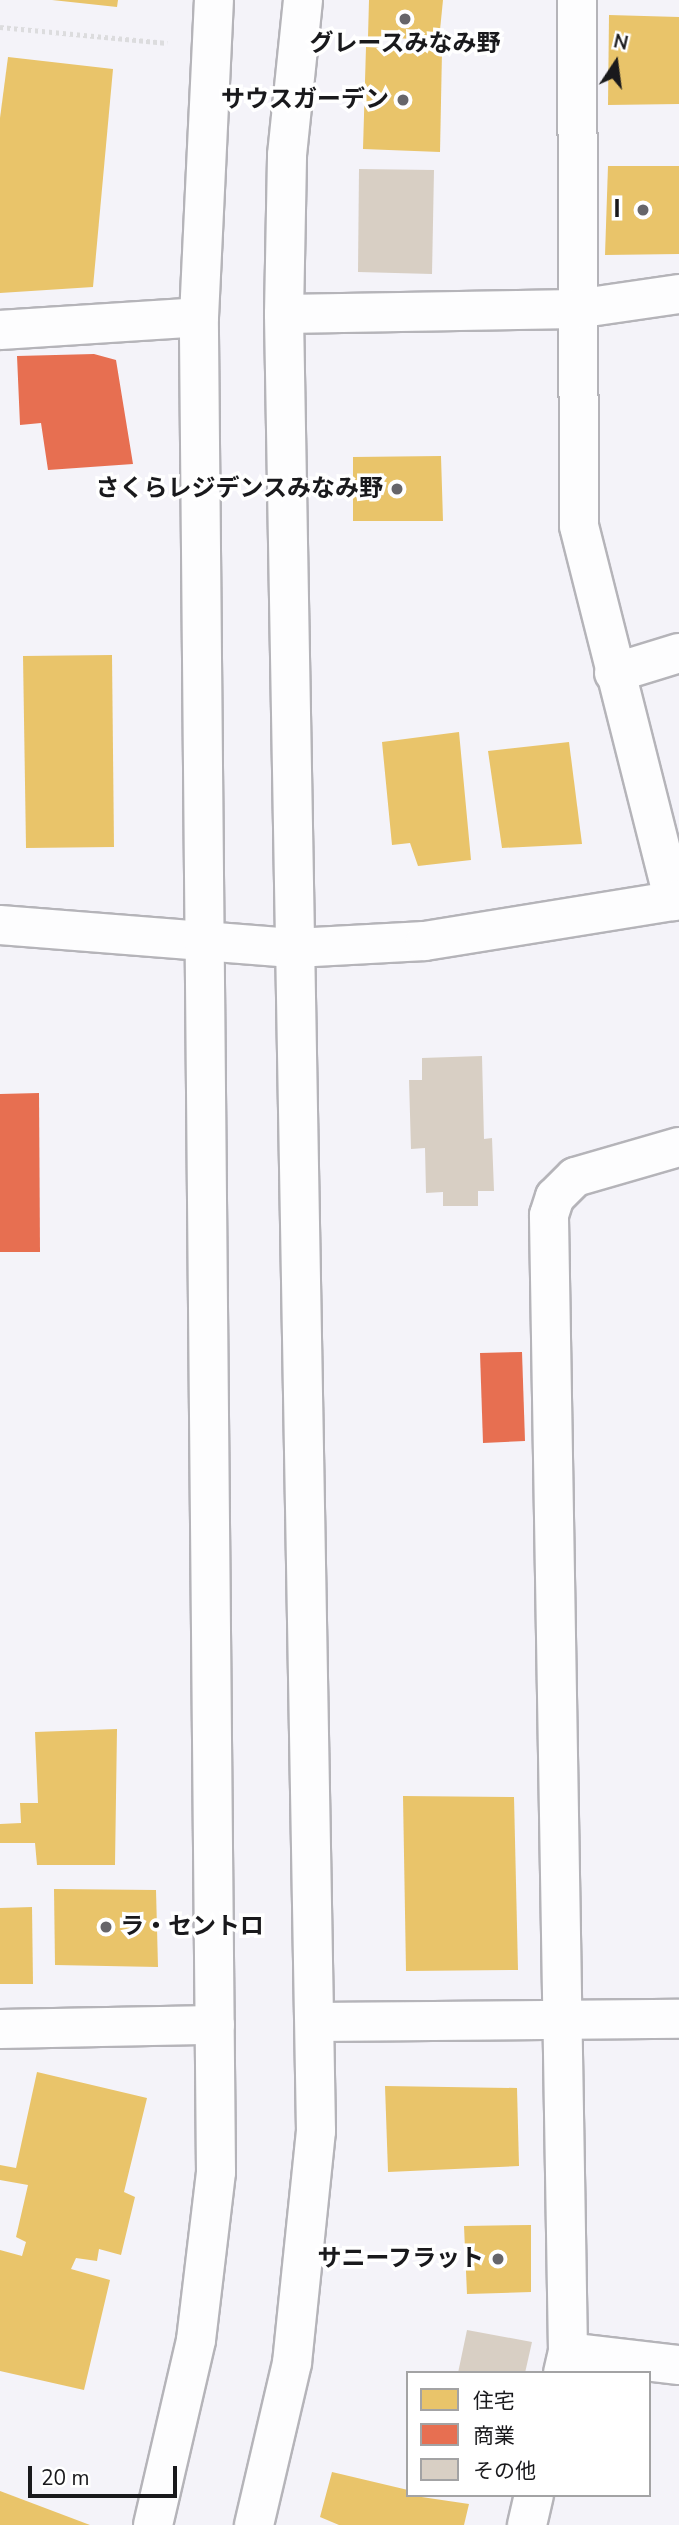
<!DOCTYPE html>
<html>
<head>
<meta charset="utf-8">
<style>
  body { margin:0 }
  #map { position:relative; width:679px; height:2525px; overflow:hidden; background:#f4f3f9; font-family:"Nunito Sans","Noto Sans JP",sans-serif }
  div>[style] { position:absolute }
  .homes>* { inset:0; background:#e9c46a }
  .shops>* { inset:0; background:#e76f51 }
  .building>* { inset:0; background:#d8cfc4 }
  .path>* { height:4.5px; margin-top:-2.25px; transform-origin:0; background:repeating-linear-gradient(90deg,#dcdcde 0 3.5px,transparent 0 7px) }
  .roads { filter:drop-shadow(2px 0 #b5b4b9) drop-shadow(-2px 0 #b5b4b9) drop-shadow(0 2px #b5b4b9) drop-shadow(0 -2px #b5b4b9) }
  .minor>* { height:38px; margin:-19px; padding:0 19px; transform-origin:19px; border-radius:19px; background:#fdfdfe }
  .dots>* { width:19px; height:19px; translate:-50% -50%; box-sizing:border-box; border:4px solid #fff; border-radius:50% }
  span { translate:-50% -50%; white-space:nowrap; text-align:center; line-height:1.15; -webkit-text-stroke:7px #fff; paint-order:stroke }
  .poi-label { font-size:24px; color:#19191c; font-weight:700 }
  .right { translate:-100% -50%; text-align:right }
  .left { translate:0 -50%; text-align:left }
  .legend { position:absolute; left:406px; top:2371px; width:245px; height:126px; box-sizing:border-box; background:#fff; border:2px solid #a3a3a4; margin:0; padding:9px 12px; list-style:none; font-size:21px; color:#19191c }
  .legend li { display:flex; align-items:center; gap:14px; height:35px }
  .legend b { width:35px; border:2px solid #a3a3a4 }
  .north { position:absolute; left:581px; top:28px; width:70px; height:70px; -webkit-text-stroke:5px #fff; paint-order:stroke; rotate:13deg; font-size:19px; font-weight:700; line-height:28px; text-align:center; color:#19191c }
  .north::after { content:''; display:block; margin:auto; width:24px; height:32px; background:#19191c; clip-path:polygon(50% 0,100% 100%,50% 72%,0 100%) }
  .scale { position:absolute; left:28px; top:2466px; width:149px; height:32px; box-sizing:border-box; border:4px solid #19191c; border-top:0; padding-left:9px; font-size:21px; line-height:24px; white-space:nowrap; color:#19191c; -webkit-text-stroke:5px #fff; paint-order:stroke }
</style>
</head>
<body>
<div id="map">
  <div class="homes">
    <div style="clip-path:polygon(52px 0,118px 0,117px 7px)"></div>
    <div style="clip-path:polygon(369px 0,443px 0,439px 40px,368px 37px)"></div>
    <div style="clip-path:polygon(609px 15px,679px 17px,679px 104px,608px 105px)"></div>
    <div style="clip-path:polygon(366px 47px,442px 51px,440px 152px,363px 149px)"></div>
    <div style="clip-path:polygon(8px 57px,113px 69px,93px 287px,0 293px,0 118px)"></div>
    <div style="clip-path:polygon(608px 166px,679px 166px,679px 254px,605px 255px)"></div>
    <div style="clip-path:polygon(441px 456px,443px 521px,353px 521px,353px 457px)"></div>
    <div style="clip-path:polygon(112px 655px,114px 847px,26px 848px,23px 656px)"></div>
    <div style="clip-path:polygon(459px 732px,471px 860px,418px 866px,410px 843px,392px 845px,382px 742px)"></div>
    <div style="clip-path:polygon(569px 742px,582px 844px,502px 848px,488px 751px)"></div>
    <div style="clip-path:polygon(117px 1729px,115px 1865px,37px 1865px,35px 1843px,0 1843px,0 1824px,21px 1823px,20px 1803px,38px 1803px,35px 1732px)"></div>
    <div style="clip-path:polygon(403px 1796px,514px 1797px,518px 1970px,406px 1971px)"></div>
    <div style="clip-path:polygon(54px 1889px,156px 1890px,158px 1967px,55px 1965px)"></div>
    <div style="clip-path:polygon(32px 1907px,33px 1984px,0 1984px,0 1908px)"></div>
    <div style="clip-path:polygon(37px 2072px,147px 2098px,124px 2192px,135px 2197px,121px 2255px,99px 2249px,97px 2261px,76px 2258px,71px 2269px,110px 2280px,84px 2390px,0 2371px,0 2250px,22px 2256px,26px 2242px,16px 2237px,28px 2185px,0 2180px,0 2165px,16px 2168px)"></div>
    <div style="clip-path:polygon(385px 2086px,517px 2088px,519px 2166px,388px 2172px)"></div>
    <div style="clip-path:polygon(531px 2225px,531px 2292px,467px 2294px,464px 2226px)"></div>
    <div style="clip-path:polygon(332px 2472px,408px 2490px,408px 2495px,469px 2504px,464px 2525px,339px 2525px,320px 2517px)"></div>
    <div style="clip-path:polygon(0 2491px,90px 2525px,0 2525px)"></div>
  </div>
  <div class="shops">
    <div style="clip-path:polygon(94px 354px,116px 360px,133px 464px,48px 470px,41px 423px,20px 425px,17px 356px)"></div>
    <div style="clip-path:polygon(39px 1093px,40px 1252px,0 1252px,0 1094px)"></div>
    <div style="clip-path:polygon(522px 1352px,525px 1441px,483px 1443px,480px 1353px)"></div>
  </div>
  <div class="building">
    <div style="clip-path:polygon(359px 169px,434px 170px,432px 274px,358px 272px)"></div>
    <div style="clip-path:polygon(482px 1056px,484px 1139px,492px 1138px,494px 1191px,478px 1191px,478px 1206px,443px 1206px,443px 1192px,426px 1193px,425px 1148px,411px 1149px,409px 1080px,422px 1080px,422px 1058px)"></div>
    <div style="clip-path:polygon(467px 2330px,532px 2342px,525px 2373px,458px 2373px)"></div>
  </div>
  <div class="path">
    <div style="left:0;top:27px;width:168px;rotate:5.5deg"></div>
  </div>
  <div class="roads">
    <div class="minor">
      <div style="left:577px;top:0;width:526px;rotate:89.78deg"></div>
      <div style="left:579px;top:526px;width:387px;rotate:75.8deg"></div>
      <div style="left:284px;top:314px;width:292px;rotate:-1deg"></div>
      <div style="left:576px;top:309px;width:104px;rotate:-8.3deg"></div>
      <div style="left:0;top:330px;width:199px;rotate:-3.7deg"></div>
      <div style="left:614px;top:673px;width:68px;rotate:-17.1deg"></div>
      <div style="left:0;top:925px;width:296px;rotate:4.5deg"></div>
      <div style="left:295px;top:948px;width:130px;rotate:-3.1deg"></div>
      <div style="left:425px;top:941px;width:257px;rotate:-9.2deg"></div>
      <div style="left:315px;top:2022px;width:364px;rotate:-0.5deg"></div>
      <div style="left:0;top:2029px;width:215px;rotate:-1.1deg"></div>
      <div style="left:568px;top:2352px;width:112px;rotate:6.7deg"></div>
      <div style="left:563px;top:2373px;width:22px;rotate:-77deg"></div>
      <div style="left:568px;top:2352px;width:1137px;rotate:-90.96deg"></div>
      <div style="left:549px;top:1215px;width:19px;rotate:-72deg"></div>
      <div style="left:555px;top:1197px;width:28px;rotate:-45deg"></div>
      <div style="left:575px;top:1177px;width:108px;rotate:-16.1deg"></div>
      <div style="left:153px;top:2525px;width:190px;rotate:-76.9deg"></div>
      <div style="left:196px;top:2340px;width:169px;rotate:-83.2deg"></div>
      <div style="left:216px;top:2172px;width:1855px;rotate:-90.53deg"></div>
      <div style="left:199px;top:317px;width:317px;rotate:-87.3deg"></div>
      <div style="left:254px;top:2525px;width:166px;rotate:-76.8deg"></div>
      <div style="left:292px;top:2363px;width:233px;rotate:-84.1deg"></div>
      <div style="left:316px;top:2131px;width:1817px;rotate:-91.01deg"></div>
      <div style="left:284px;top:314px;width:159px;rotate:-88.9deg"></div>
      <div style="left:287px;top:155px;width:156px;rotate:-84.1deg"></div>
      <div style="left:527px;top:2525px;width:31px;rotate:-77deg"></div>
    </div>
  </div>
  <div class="dots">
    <div style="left:405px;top:19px;background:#666569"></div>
    <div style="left:403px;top:100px;background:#666569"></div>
    <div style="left:643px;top:210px;background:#666569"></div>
    <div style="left:397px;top:489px;background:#666569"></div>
    <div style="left:106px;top:1927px;background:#666569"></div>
    <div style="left:498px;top:2259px;background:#666569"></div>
  </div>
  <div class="poi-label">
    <span style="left:405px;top:44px">グレースみなみ野</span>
    <span class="right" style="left:389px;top:100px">サウスガーデン</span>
    <span class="right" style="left:629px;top:210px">Ⅰ</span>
    <span class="right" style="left:383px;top:489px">さくらレジデンスみなみ野</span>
    <span class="left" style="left:120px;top:1927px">ラ・セントロ</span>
    <span class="right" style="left:484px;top:2259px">サニーフラット</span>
  </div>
  <ul class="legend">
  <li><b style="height:19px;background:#e9c46a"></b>住宅</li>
  <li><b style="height:19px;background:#e76f51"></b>商業</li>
  <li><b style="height:19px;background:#d8cfc4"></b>その他</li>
  </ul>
  <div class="north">N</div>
  <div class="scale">20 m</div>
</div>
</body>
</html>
